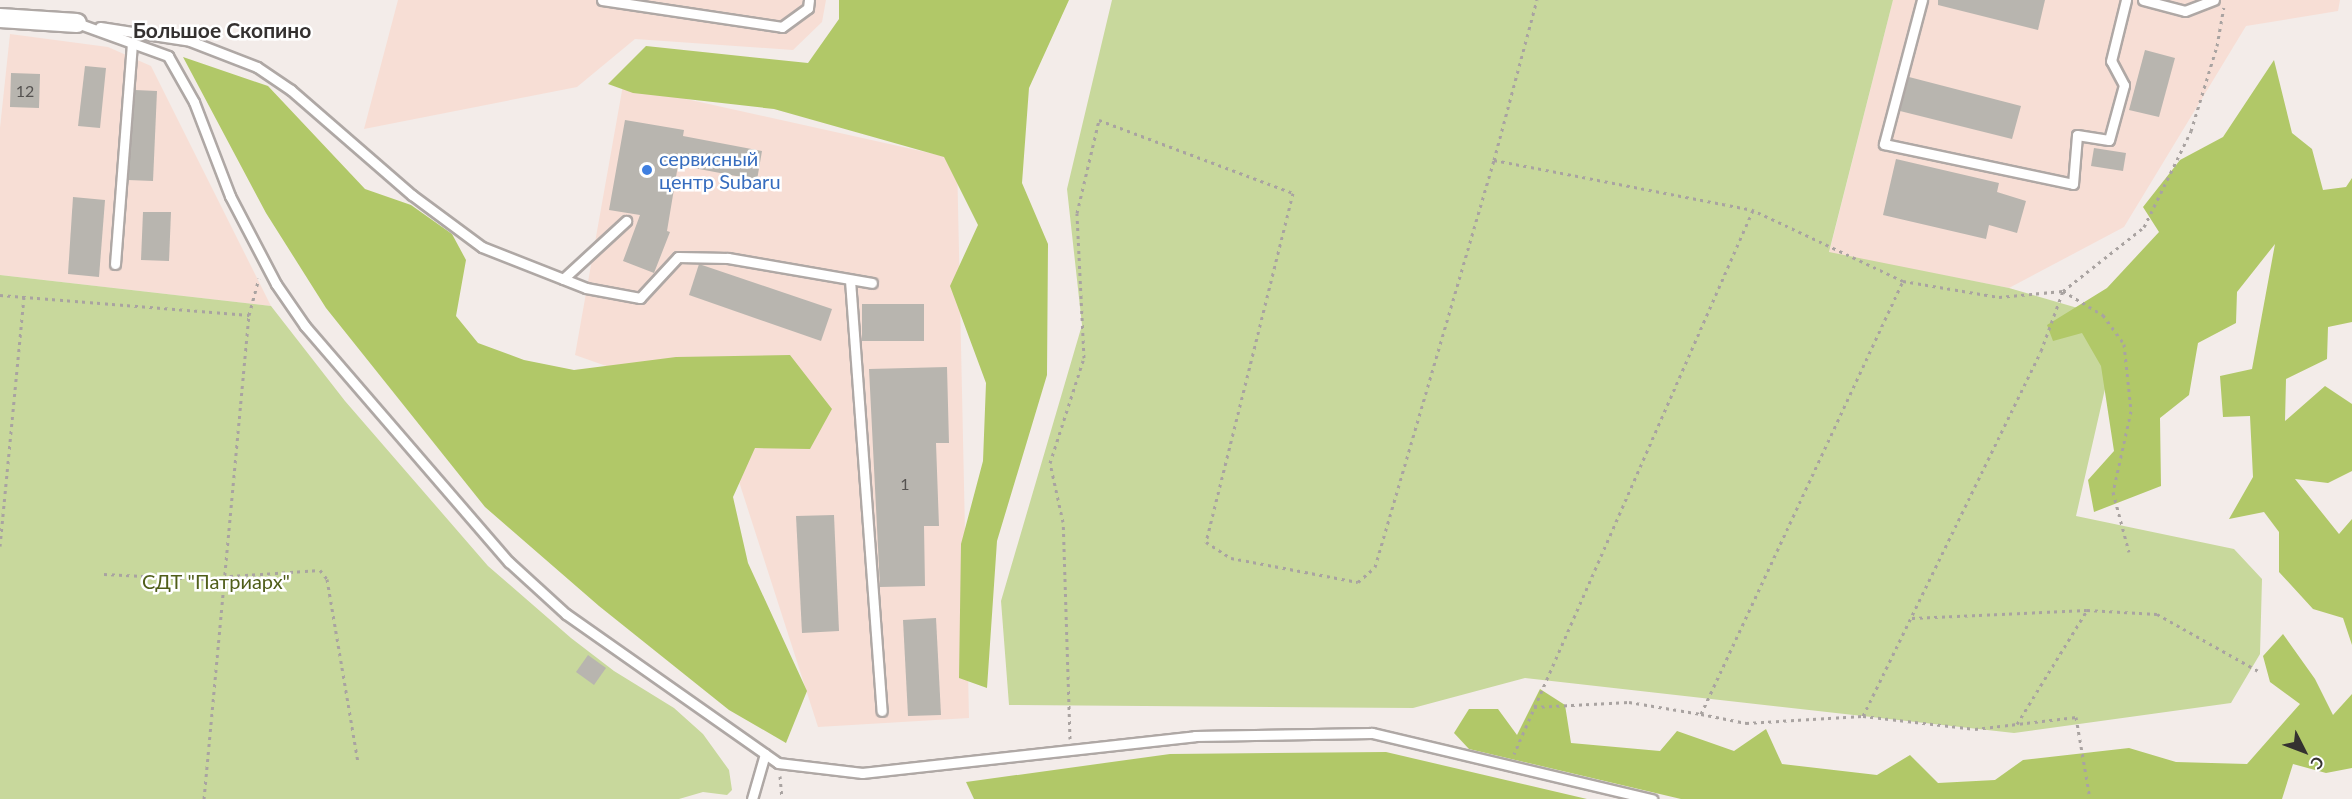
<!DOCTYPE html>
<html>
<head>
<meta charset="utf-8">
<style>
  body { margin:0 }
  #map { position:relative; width:2352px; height:799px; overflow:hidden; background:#f3ece9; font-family:Lato,sans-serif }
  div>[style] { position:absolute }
  .industrial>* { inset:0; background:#f7ded5 }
  .green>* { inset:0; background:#c8d89c }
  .forest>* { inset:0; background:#b1c868 }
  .building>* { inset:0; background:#b8b5af }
  .path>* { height:3px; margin-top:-1.5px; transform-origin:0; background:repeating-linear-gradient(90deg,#a9a3a1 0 3px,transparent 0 7.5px) }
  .roads { filter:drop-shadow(2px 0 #afa8a5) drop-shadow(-2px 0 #afa8a5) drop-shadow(0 2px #afa8a5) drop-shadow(0 -2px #afa8a5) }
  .lane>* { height:9px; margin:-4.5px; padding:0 4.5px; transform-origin:4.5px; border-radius:4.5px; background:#fff }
  .street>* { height:18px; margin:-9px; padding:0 9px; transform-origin:9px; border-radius:9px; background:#fff }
  .dots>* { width:16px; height:16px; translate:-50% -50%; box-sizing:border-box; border:3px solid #fff; border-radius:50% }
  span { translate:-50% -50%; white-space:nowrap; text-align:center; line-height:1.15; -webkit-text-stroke:5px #fff; paint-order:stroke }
  .number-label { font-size:16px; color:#555250 }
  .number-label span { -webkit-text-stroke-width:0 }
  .shop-label { font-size:20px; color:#366cbe }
  .left { translate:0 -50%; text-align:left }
  .park-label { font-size:20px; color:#505e1a }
  .neighbourhood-label { font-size:21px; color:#343130; font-weight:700 }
  .north { position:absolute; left:2274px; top:721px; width:60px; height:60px; -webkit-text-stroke:4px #fff; paint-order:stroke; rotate:132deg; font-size:16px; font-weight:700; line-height:24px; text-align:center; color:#343130 }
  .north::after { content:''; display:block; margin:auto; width:21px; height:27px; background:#343130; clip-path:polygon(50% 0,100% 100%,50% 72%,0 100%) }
</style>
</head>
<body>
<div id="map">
  <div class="industrial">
    <div style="clip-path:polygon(398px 0,826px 0,822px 22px,793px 50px,635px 39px,577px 87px,364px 129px)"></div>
    <div style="clip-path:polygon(1893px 0,2340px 0,2338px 11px,2246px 26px,2124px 227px,2009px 288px,1829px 253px)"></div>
    <div style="clip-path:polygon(10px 34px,108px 47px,151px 66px,271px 306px,0 275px,0 128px)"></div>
    <div style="clip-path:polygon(623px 85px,957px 159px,969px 718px,818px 727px,714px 404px,575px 355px)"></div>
  </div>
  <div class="green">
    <div style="clip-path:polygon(1112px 0,1893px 0,1829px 252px,2009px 288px,2112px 318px,2110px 367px,2076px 516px,2234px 549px,2262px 579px,2260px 654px,2231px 703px,2014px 733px,1525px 678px,1413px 708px,1009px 705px,1001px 601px,1082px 325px,1067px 189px)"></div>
    <div style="clip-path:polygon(0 275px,271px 306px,345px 401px,488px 566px,571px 638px,614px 671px,674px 708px,703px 734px,729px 770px,732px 790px,727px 795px,703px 792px,679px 799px,0 799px)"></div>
  </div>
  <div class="forest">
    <div style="clip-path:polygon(839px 0,1069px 0,1029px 88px,1022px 183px,1048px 244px,1047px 375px,997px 541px,987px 688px,959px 678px,961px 544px,983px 461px,986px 383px,950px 286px,978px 225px,944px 157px,774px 109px,633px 93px,608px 84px,646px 46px,808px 63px,839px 19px)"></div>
    <div style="clip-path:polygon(183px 57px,268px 86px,365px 189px,411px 205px,452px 234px,466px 260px,456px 316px,478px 343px,524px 360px,574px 370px,676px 357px,790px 355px,832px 409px,810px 449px,755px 448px,733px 497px,748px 563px,807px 691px,786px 743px,729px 710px,599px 606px,485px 507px,326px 308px,266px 213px)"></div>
    <div style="clip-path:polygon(2274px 60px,2292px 133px,2312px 149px,2323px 190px,2346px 187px,2352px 178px,2352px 322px,2328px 327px,2327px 359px,2286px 379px,2285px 421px,2325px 386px,2352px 404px,2352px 471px,2328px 483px,2295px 479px,2339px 534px,2352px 519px,2352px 645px,2343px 618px,2313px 609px,2279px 572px,2279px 532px,2264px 512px,2229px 519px,2253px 477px,2250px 416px,2223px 417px,2220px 376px,2252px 369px,2275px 244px,2237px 292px,2236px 323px,2198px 343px,2189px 395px,2160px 418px,2161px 486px,2094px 512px,2088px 480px,2114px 451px,2101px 366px,2082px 333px,2053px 341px,2047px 325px,2107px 288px,2159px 232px,2143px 207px,2180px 160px,2223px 137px)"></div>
    <div style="clip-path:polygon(2283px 634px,2315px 679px,2333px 715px,2352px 694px,2352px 768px,2326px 773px,2293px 764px,2282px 799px,1681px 799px,1469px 749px,1454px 733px,1469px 709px,1498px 709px,1517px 735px,1540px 689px,1565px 705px,1571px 743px,1660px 751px,1677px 731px,1734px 751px,1766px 729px,1782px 764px,1877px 775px,1910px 755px,1938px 783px,1995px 780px,2023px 760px,2129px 748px,2176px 762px,2247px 764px,2300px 704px,2270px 682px,2263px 656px)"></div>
    <div style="clip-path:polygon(1386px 752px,1587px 799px,974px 799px,966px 782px,1170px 754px)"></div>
  </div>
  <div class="building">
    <div style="clip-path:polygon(1938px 0,2045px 0,2038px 30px,1938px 5px)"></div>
    <div style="clip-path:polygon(2145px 50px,2175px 58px,2159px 117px,2129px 110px)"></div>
    <div style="clip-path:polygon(85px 66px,106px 68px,100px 128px,78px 126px)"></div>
    <div style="clip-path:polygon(11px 73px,40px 74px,39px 108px,10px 107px)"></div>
    <div style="clip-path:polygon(1909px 77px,2021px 106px,2012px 139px,1900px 111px)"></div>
    <div style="clip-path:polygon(135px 90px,157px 91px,153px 181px,128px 180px)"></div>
    <div style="clip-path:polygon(625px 120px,684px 130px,683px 136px,762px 151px,757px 180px,678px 165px,667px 231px,670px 232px,654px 273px,623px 261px,640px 215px,609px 210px)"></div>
    <div style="clip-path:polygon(2094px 148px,2126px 153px,2123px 171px,2091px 166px)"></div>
    <div style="clip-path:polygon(1896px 159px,1999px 183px,1997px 192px,2026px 201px,2017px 233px,1989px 225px,1986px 239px,1883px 215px)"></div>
    <div style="clip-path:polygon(73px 197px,105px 200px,99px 277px,68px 274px)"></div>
    <div style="clip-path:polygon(143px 212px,171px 212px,169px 261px,141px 260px)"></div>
    <div style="clip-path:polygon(699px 264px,832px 309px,821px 341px,689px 295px)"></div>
    <div style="clip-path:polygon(862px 304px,924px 304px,924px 341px,862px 341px)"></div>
    <div style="clip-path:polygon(947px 367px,949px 443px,936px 443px,939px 526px,924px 526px,925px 586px,880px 587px,869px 369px)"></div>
    <div style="clip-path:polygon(834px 515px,839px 631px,802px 633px,796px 516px)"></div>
    <div style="clip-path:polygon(936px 618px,941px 715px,908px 716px,903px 620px)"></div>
    <div style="clip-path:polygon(588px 655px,606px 668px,594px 685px,576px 672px)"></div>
  </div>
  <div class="path">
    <div style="left:1494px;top:160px;width:166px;rotate:-75deg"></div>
    <div style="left:1903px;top:281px;width:97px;rotate:9.5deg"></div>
    <div style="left:1999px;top:297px;width:64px;rotate:-5.4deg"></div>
    <div style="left:2063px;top:291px;width:103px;rotate:-38.3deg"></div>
    <div style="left:2144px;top:227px;width:107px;rotate:-63.9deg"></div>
    <div style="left:2191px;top:131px;width:89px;rotate:-73deg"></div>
    <div style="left:2217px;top:46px;width:39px;rotate:-80deg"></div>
    <div style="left:0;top:295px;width:250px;rotate:4.6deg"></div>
    <div style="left:0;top:546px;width:250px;rotate:-84.5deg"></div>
    <div style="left:104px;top:574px;width:119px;rotate:2.9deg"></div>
    <div style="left:223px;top:580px;width:8px;rotate:-30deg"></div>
    <div style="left:230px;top:576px;width:90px;rotate:-3.8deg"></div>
    <div style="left:320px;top:570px;width:11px;rotate:52deg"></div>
    <div style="left:327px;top:579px;width:187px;rotate:80.4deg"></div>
    <div style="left:1912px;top:618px;width:175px;rotate:-2.6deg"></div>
    <div style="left:1534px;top:707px;width:95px;rotate:-3deg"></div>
    <div style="left:1629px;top:702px;width:73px;rotate:9.5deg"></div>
    <div style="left:1701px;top:714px;width:478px;rotate:-65deg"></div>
    <div style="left:1903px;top:281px;width:166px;rotate:-154.7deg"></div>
    <div style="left:1701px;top:714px;width:46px;rotate:11.3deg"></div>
    <div style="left:1746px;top:723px;width:117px;rotate:-3.4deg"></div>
    <div style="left:1863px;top:716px;width:406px;rotate:-64deg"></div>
    <div style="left:2041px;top:351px;width:64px;rotate:-69.9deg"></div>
    <div style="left:2063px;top:291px;width:47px;rotate:31deg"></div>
    <div style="left:2103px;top:315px;width:36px;rotate:54deg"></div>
    <div style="left:2124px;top:344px;width:67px;rotate:84deg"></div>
    <div style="left:2131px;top:411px;width:83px;rotate:102.5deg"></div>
    <div style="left:2113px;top:492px;width:62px;rotate:75.1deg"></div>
    <div style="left:1863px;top:716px;width:113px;rotate:6.6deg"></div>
    <div style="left:1975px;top:729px;width:102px;rotate:-6.8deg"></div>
    <div style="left:2076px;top:717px;width:83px;rotate:80.3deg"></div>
    <div style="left:2017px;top:724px;width:134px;rotate:-58.4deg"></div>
    <div style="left:2087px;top:610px;width:70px;rotate:3.3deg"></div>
    <div style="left:2157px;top:614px;width:118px;rotate:29.4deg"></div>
    <div style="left:1070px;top:739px;width:217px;rotate:-91.8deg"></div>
    <div style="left:1063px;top:522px;width:60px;rotate:-102.4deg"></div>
    <div style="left:1050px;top:463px;width:110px;rotate:-72.1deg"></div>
    <div style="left:1084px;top:358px;width:145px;rotate:-92.8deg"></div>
    <div style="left:1077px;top:213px;width:96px;rotate:-76.7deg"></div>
    <div style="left:1099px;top:120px;width:207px;rotate:20.6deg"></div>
    <div style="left:1293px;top:193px;width:360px;rotate:104deg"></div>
    <div style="left:1206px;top:542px;width:30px;rotate:33deg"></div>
    <div style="left:1231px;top:558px;width:129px;rotate:10.7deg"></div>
    <div style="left:1358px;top:582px;width:23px;rotate:-41deg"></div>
    <div style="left:1375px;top:567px;width:424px;rotate:-73.7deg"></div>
    <div style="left:1494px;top:160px;width:264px;rotate:10.9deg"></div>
    <div style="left:1753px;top:210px;width:594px;rotate:113.72deg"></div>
    <div style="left:780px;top:776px;width:23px;rotate:85deg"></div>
    <div style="left:204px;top:799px;width:486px;rotate:-84.7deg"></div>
    <div style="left:249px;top:315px;width:38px;rotate:-75deg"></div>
  </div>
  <div class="roads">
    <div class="lane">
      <div style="left:602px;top:0;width:182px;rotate:8.5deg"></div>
      <div style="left:782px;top:27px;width:32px;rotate:-36deg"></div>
      <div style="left:808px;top:8px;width:8px;rotate:-83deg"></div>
      <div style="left:1922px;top:0;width:149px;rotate:104.8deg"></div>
      <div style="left:1884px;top:144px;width:193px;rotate:11.9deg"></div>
      <div style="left:2073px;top:184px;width:49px;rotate:-85.3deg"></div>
      <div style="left:2077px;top:135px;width:32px;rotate:9deg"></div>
      <div style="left:2109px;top:140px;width:57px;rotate:-74.7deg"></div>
      <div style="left:2124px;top:85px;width:27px;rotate:-118deg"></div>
      <div style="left:2111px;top:61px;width:63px;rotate:-76.2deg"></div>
      <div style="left:2143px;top:0;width:43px;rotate:14.7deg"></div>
      <div style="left:2185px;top:11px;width:31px;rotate:-21deg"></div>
      <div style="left:77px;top:23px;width:97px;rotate:19.9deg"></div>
      <div style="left:168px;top:56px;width:53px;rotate:60.5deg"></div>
      <div style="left:194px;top:102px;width:101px;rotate:69deg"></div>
      <div style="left:230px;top:196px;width:99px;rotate:62.4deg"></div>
      <div style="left:276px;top:284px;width:51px;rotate:55.4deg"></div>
      <div style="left:305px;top:326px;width:312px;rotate:49.2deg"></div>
      <div style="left:509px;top:562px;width:77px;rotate:42.4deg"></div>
      <div style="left:566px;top:614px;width:259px;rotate:35.1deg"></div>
      <div style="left:778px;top:763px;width:85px;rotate:6.8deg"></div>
      <div style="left:862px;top:773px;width:335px;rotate:-6.3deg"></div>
      <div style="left:1195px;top:736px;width:177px;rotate:-1deg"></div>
      <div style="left:1372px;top:733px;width:288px;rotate:13.3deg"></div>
      <div style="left:100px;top:27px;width:91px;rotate:8.8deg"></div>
      <div style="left:190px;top:41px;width:72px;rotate:21.2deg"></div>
      <div style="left:257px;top:67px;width:41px;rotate:34.1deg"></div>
      <div style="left:291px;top:90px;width:160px;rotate:41deg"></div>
      <div style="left:412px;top:195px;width:87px;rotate:36.6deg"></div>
      <div style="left:482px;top:247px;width:112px;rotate:21.5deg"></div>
      <div style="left:586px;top:288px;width:55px;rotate:10.5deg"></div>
      <div style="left:640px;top:298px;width:56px;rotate:-47.2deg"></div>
      <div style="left:678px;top:257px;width:50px;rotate:1.1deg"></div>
      <div style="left:728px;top:258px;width:146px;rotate:9.8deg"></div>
      <div style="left:115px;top:264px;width:222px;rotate:-85.6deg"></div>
      <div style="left:563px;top:279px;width:86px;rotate:-42.6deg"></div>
      <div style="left:850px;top:280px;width:432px;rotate:85.8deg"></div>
      <div style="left:752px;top:799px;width:47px;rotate:-73.9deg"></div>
    </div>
    <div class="street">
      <div style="left:0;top:18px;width:77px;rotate:3.7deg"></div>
    </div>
  </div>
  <div class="dots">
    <div style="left:647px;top:170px;background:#3f7fe0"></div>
  </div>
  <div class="number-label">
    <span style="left:25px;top:91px">12</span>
    <span style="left:905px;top:484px">1</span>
  </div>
  <div class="shop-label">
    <span class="left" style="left:659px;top:170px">сервисный<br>центр Subaru</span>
  </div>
  <div class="park-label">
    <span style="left:216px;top:581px">СДТ "Патриарх"</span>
  </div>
  <div class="neighbourhood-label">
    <span style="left:222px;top:30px">Большое Скопино</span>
  </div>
  <div class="north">С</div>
</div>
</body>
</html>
